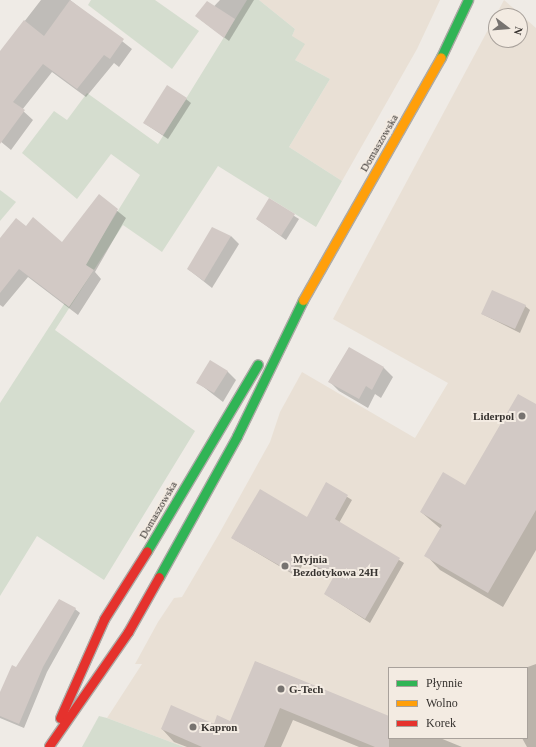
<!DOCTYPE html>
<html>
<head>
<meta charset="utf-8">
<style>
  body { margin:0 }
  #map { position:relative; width:536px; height:747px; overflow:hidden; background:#efebe6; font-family:Georgia,serif }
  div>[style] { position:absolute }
  .built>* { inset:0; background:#e9e0d5 }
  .green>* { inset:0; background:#d5ddcf }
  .shadow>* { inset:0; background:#0003 }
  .building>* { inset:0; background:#d2c9c5 }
  .roads { filter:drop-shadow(1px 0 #adaaa6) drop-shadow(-1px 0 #adaaa6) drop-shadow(0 1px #adaaa6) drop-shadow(0 -1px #adaaa6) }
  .fast>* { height:9px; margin:-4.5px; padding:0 4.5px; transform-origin:4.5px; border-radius:4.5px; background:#30b455 }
  .slow>* { height:9px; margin:-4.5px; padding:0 4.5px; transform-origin:4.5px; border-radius:4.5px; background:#ff9f0a }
  .jam>* { height:9px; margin:-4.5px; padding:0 4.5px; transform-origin:4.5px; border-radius:4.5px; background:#e5322d }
  .dots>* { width:11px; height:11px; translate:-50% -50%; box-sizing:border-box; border:2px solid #f3ebe2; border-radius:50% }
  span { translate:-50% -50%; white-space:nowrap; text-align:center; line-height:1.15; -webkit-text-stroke:4px #f3ebe2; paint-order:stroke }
  .street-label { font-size:11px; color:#373330 }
  .poi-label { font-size:11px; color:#373330; font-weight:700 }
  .right { translate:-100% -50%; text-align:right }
  .left { translate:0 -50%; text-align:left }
  .legend { position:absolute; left:388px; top:667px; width:140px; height:72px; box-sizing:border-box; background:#f3ebe2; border:1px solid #a8a19b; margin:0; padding:5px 7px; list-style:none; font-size:12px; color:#373330 }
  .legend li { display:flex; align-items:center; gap:8px; height:20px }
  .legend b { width:20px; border:1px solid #a8a19b }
  .north { position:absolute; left:488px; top:8px; width:40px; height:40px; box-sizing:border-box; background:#f3ebe2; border:1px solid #a8a19b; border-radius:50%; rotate:106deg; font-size:11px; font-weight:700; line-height:16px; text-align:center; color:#373330 }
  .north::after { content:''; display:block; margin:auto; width:14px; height:18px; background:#777370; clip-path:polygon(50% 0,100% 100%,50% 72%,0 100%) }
</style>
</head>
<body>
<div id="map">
  <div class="built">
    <div style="clip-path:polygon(259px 0,440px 0,417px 49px,342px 181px,289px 147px,330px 79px,295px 60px,292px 36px,295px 29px)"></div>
    <div style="clip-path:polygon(evenodd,504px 0,536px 28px,536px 747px,184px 747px,107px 718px,142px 664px,135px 664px,158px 622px,174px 598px,182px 597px,219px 534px,270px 442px,280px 412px,302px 372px,415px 438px,448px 383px,333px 319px,504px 0,496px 16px,520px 16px,520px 40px,496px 40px,496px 16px,504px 0,389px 668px,527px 668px,527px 738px,389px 738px,389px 668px)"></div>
  </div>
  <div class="green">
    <div style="clip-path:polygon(91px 0,155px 0,199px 31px,172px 69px,88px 5px)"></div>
    <div style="clip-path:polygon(247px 0,259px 0,295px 29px,292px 36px,305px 44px,295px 60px,330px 79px,289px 147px,342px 181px,316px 227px,218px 166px,162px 252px,123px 225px,55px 330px,195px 431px,104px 580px,37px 536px,0 596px,0 403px,88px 267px,85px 264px,140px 175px,111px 154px,77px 199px,22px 153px,54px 111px,67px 120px,87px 93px,158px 144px)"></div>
    <div style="clip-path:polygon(0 190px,16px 202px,0 221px)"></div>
    <div style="clip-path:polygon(99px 716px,107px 718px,184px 747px,82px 747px)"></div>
  </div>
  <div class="shadow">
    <div style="clip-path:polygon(41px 0,70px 0,132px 49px,119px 67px,114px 63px,86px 97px,52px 72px,22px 110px,33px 120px,11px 150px,0 141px,0 53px)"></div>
    <div style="clip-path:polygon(220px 0,254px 0,229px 41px,201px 20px)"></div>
    <div style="clip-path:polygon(186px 99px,191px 103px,168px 139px,144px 123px)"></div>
    <div style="clip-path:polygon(99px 196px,126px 218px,95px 272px,101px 279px,78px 315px,28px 277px,3px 307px,0 305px,0 239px,26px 227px,63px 243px)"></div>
    <div style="clip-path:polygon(269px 200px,299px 219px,286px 240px,257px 219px)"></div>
    <div style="clip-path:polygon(231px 236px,239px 244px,212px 288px,188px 269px)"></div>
    <div style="clip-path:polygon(525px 306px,530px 310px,520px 333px,482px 314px)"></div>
    <div style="clip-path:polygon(349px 348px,384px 368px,393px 377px,381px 398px,375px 394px,368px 408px,339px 391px,330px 382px)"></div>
    <div style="clip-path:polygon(227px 371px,236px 380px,223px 402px,197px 382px)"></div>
    <div style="clip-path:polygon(536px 405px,536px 550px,503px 607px,440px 570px,426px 555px,441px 529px,421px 512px,466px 487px)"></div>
    <div style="clip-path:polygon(327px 484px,352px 500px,339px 523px,404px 563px,370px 623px,325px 594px,334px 578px,305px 561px,296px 576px,232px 538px,307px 518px)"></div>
    <div style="clip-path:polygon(75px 609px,80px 613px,47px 672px,24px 728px,0 718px,0 693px,17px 668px)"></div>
    <div style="clip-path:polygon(256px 662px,389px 717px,389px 738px,440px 738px,462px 747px,359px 747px,293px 720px,281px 747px,187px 747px,174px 742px,162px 729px,231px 722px)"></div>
    <div style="clip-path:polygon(536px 664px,536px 747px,527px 747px,522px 738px,527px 738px,527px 668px,525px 668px)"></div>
  </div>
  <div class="building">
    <div style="clip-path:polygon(70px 0,124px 39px,110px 59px,104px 55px,77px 89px,43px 64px,13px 102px,25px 110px,0 144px,0 51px,24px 20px,44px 36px)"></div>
    <div style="clip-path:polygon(207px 1px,235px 19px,224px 38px,195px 16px)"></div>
    <div style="clip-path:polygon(167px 85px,187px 98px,163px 135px,143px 123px)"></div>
    <div style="clip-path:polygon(99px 194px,118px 209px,86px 265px,94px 270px,69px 307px,19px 269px,0 293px,0 238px,16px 218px,26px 226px,33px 217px,62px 242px)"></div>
    <div style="clip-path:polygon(269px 198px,295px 214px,281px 236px,256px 219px)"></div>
    <div style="clip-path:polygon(212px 227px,231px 236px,204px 281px,187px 269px)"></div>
    <div style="clip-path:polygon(492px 290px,526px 305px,515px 329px,481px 314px)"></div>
    <div style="clip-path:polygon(349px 347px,384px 367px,372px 390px,366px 386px,359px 399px,328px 382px)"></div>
    <div style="clip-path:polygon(210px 360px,228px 371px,214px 393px,196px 383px)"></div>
    <div style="clip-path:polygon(518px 394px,536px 404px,536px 510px,488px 593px,424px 556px,442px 525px,420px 512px,443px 472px,465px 485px)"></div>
    <div style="clip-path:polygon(326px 482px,348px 495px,335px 519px,400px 558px,365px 619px,324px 594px,334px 576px,300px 557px,291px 572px,231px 538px,260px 489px,307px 517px)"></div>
    <div style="clip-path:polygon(59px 599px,76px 608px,43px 667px,19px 724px,0 716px,0 692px,12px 665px,16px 667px)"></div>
    <div style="clip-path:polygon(255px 661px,389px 716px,389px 747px,375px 747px,280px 708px,264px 747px,202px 747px,161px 729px,171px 705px,214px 724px,217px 715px,230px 721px)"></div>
  </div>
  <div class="roads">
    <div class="fast">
      <div style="left:441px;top:57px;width:63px;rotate:-64.7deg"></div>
      <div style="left:147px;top:551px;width:217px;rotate:-59.3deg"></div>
      <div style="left:159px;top:577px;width:161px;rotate:-61deg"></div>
      <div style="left:237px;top:436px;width:151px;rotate:-64.1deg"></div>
    </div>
    <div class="slow">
      <div style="left:303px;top:300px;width:279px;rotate:-60.4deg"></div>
    </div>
    <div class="jam">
      <div style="left:60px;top:718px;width:108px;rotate:-66deg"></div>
      <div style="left:104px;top:619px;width:80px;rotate:-57.7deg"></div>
      <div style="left:49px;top:746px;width:139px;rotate:-55.3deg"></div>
      <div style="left:128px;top:632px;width:63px;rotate:-60.6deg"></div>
    </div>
  </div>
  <div class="dots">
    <div style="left:522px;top:416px;background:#777370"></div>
    <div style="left:285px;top:566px;background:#777370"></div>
    <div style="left:281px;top:689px;background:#777370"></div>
    <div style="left:193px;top:727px;background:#777370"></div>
  </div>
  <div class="street-label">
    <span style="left:379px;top:143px;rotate:-60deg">Domaszowska</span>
    <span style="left:158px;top:510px;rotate:-60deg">Domaszowska</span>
  </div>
  <div class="poi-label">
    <span class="right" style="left:514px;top:416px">Liderpol</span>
    <span class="left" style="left:293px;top:566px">Myjnia<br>Bezdotykowa 24H</span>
    <span class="left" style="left:289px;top:689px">G-Tech</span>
    <span class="left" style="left:201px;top:727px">Kapron</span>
  </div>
  <ul class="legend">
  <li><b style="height:5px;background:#30b455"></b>Płynnie</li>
  <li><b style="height:5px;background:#ff9f0a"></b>Wolno</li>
  <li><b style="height:5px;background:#e5322d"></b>Korek</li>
  </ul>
  <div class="north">N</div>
</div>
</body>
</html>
